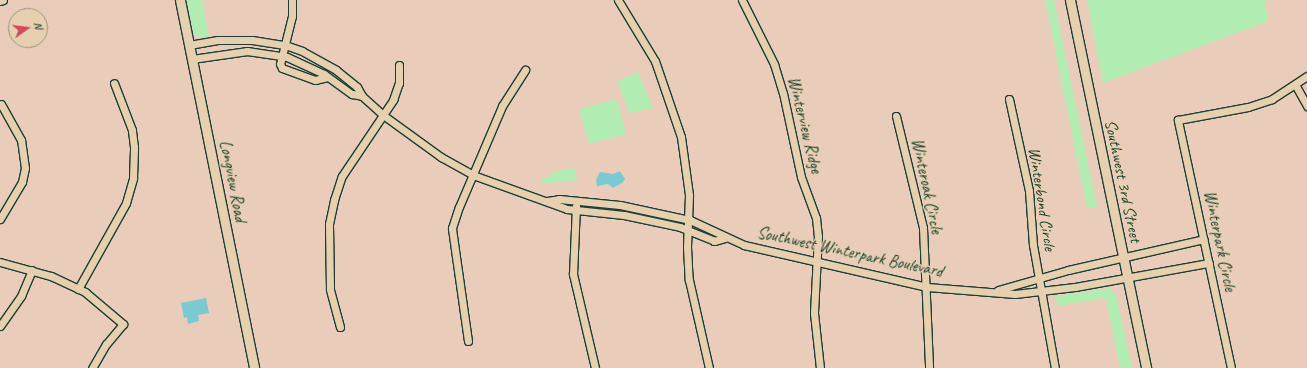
<!DOCTYPE html>
<style>
body{margin:0}
#map{position:relative;width:1307px;height:368px;overflow:hidden;background:#e9cdba;font-family:Caveat,sans-serif}
div>[style]{position:absolute}
[style*='--x']{left:calc(var(--x)*1px);top:calc(var(--y)*1px);width:calc(var(--w)*1px);rotate:calc(var(--a)*1deg)}
.green>*{inset:0;background:#b1edb2}
.water>*{inset:0;background:#7acad4}
.roads{filter:drop-shadow(1px 0 #1f3d34) drop-shadow(-1px 0 #1f3d34) drop-shadow(0 1px #1f3d34) drop-shadow(0 -1px #1f3d34)}
.street>*{height:7px;margin:-3.5px;padding:0 3.5px;transform-origin:3.5px;border-radius:3.5px;background:#e7d0b0}
.secondary>*{height:9px;margin:-4.5px;padding:0 4.5px;transform-origin:4.5px;border-radius:4.5px;background:#e7d0b0}
span{translate:-50% -50%;white-space:nowrap;text-align:center;line-height:1.15;-webkit-text-stroke:3px #e7d0b0;paint-order:stroke}
.street-label{font-size:17px;color:#1f3d34}
.north{position:absolute;left:8px;top:8px;width:40px;height:40px;box-sizing:border-box;background:#e7d0b0;border:1px solid #97957e;border-radius:50%;rotate:76deg;font-size:11px;font-weight:700;line-height:16px;text-align:center;color:#1f3d34}
.north::after{content:'';display:block;margin:auto;width:14px;height:18px;background:#d1495b;clip-path:polygon(50% 0,100% 100%,50% 72%,0 100%)}
</style>
<div id="map">
<div class="green">
<i style="clip-path:polygon(186px 0,202px 0,209px 36px,199px 38px,194px 34px)"></i>
<i style="clip-path:polygon(1045px 0,1054px 0,1097px 207px,1087px 208px)"></i>
<i style="clip-path:polygon(1087px 0,1265px 0,1268px 21px,1103px 83px)"></i>
<i style="clip-path:polygon(638px 72px,653px 108px,629px 113px,617px 81px)"></i>
<i style="clip-path:polygon(617px 99px,626px 134px,589px 144px,579px 109px)"></i>
<i style="clip-path:polygon(571px 168px,575px 170px,577px 180px,542px 184px,541px 179px,551px 176px,551px 172px)"></i>
<i style="clip-path:polygon(1110px 288px,1116px 295px,1132px 368px,1120px 368px,1106px 298px,1057px 306px,1056px 296px)"></i>
</div>
<div class="water">
<i style="clip-path:polygon(620px 171px,625px 179px,622px 183px,613px 188px,608px 184px,597px 186px,596px 180px,600px 172px,613px 174px)"></i>
<i style="clip-path:polygon(206px 298px,209px 313px,198px 315px,199px 321px,188px 324px,187px 317px,184px 318px,181px 303px)"></i>
</div>
<div class="roads">
<div class="street">
<i style="--x:292;--y:0;--w:16;--a:90"></i>
<i style="--x:292;--y:16;--w:49;--a:104"></i>
<i style="--x:280;--y:64;--w:4;--a:63"></i>
<i style="--x:282;--y:68;--w:35;--a:20"></i>
<i style="--x:315;--y:80;--w:13;--a:-13"></i>
<i style="--x:618;--y:0;--w:71;--a:58.8"></i>
<i style="--x:655;--y:61;--w:80;--a:71.1"></i>
<i style="--x:681;--y:137;--w:59;--a:82.1"></i>
<i style="--x:689;--y:195;--w:52;--a:92.2"></i>
<i style="--x:687;--y:247;--w:33;--a:87"></i>
<i style="--x:689;--y:280;--w:90;--a:77.2"></i>
<i style="--x:742;--y:0;--w:72;--a:63.4"></i>
<i style="--x:774;--y:64;--w:30;--a:73"></i>
<i style="--x:783;--y:93;--w:86;--a:77.9"></i>
<i style="--x:801;--y:177;--w:44;--a:69.9"></i>
<i style="--x:816;--y:218;--w:18;--a:84"></i>
<i style="--x:818;--y:236;--w:77;--a:93"></i>
<i style="--x:814;--y:313;--w:55;--a:83.8"></i>
<i style="--x:0;--y:1;--w:3;--a:-18"></i>
<i style="--x:189;--y:45;--w:29;--a:-10"></i>
<i style="--x:218;--y:40;--w:34;--a:0"></i>
<i style="--x:252;--y:40;--w:33;--a:9"></i>
<i style="--x:285;--y:45;--w:18;--a:19"></i>
<i style="--x:302;--y:51;--w:39;--a:29"></i>
<i style="--x:336;--y:70;--w:27;--a:39"></i>
<i style="--x:357;--y:87;--w:10;--a:61"></i>
<i style="--x:362;--y:96;--w:28;--a:42"></i>
<i style="--x:383;--y:115;--w:72;--a:35.9"></i>
<i style="--x:441;--y:157;--w:37;--a:29"></i>
<i style="--x:473;--y:175;--w:100;--a:19.9"></i>
<i style="--x:567;--y:209;--w:57;--a:6"></i>
<i style="--x:624;--y:215;--w:57;--a:12.1"></i>
<i style="--x:680;--y:227;--w:37;--a:22"></i>
<i style="--x:714;--y:241;--w:11;--a:-15"></i>
<i style="--x:192;--y:59;--w:56;--a:-8.3"></i>
<i style="--x:247;--y:51;--w:40;--a:8.5"></i>
<i style="--x:287;--y:57;--w:41;--a:24.7"></i>
<i style="--x:324;--y:74;--w:34;--a:36"></i>
<i style="--x:352;--y:94;--w:10;--a:11"></i>
<i style="--x:1296;--y:86;--w:23;--a:61"></i>
<i style="--x:1009;--y:99;--w:94;--a:77.7"></i>
<i style="--x:1029;--y:191;--w:54;--a:85.8"></i>
<i style="--x:1033;--y:245;--w:125;--a:79.9"></i>
<i style="--x:896;--y:116;--w:115;--a:76.4"></i>
<i style="--x:923;--y:228;--w:140;--a:87.5"></i>
<i style="--x:547;--y:201;--w:12;--a:-9"></i>
<i style="--x:559;--y:199;--w:61;--a:5.6"></i>
<i style="--x:620;--y:205;--w:72;--a:12.1"></i>
<i style="--x:690;--y:220;--w:60;--a:24.8"></i>
<i style="--x:744;--y:245;--w:188;--a:12.9"></i>
<i style="--x:927;--y:287;--w:88;--a:4.5"></i>
<i style="--x:1015;--y:294;--w:60;--a:-6.7"></i>
<i style="--x:1075;--y:287;--w:136;--a:-10.2"></i>
<i style="--x:576;--y:206;--w:68;--a:92.5"></i>
<i style="--x:573;--y:274;--w:97;--a:76.8"></i>
<i style="--x:0;--y:219;--w:43;--a:-59.3"></i>
<i style="--x:22;--y:182;--w:14;--a:-78"></i>
<i style="--x:25;--y:168;--w:28;--a:-98"></i>
<i style="--x:21;--y:140;--w:41;--a:-119.1"></i>
<i style="--x:0;--y:262;--w:53;--a:15.4"></i>
<i style="--x:51;--y:276;--w:38;--a:25"></i>
<i style="--x:85;--y:292;--w:50;--a:40.1"></i>
<i style="--x:123;--y:324;--w:26;--a:130"></i>
<i style="--x:106;--y:344;--w:28;--a:120"></i>
<i style="--x:78;--y:289;--w:98;--a:-60.8"></i>
<i style="--x:126;--y:203;--w:26;--a:-74"></i>
<i style="--x:133;--y:178;--w:31;--a:-88"></i>
<i style="--x:134;--y:147;--w:17;--a:-97"></i>
<i style="--x:132;--y:130;--w:50;--a:-111"></i>
<i style="--x:998;--y:290;--w:73;--a:-15.9"></i>
<i style="--x:1068;--y:270;--w:139;--a:-12.8"></i>
<i style="--x:0;--y:326;--w:37;--a:-55"></i>
<i style="--x:21;--y:296;--w:28;--a:-67"></i>
<i style="--x:340;--y:327;--w:39;--a:-105"></i>
<i style="--x:330;--y:289;--w:65;--a:-90.9"></i>
<i style="--x:329;--y:224;--w:25;--a:-78"></i>
<i style="--x:334;--y:200;--w:25;--a:-72"></i>
<i style="--x:342;--y:176;--w:92;--a:-56.1"></i>
<i style="--x:393;--y:100;--w:18;--a:-71"></i>
<i style="--x:399;--y:83;--w:18;--a:-90"></i>
<i style="--x:468;--y:341;--w:114;--a:-98.1"></i>
<i style="--x:452;--y:228;--w:22;--a:-72"></i>
<i style="--x:459;--y:207;--w:110;--a:-66.9"></i>
<i style="--x:502;--y:106;--w:43;--a:-57.4"></i>
<i style="--x:1231;--y:368;--w:254;--a:-102.1"></i>
<i style="--x:1178;--y:120;--w:71;--a:-10.5"></i>
<i style="--x:1248;--y:107;--w:25;--a:-18"></i>
<i style="--x:1272;--y:99;--w:42;--a:-33.3"></i>
</div>
<div class="secondary">
<i style="--x:180;--y:0;--w:375;--a:78.6"></i>
<i style="--x:1070;--y:0;--w:376;--a:78.3"></i>
</div>
</div>
<div class="street-label">
<span style="left:805px;top:125px;rotate:76deg">Winterview Ridge</span>
<span style="left:233px;top:181px;rotate:79deg">Longview Road</span>
<span style="left:1123px;top:181px;rotate:78deg">Southwest 3rd Street</span>
<span style="left:927px;top:186px;rotate:78deg">Winteroak Circle</span>
<span style="left:1042px;top:199px;rotate:81deg">Winterbond Circle</span>
<span style="left:1220px;top:241px;rotate:78deg">Winterpark Circle</span>
<span style="left:850px;top:252px;rotate:12deg">Southwest Winterpark Boulevard</span>
</div>
<div class="north">N</div>
</div>
